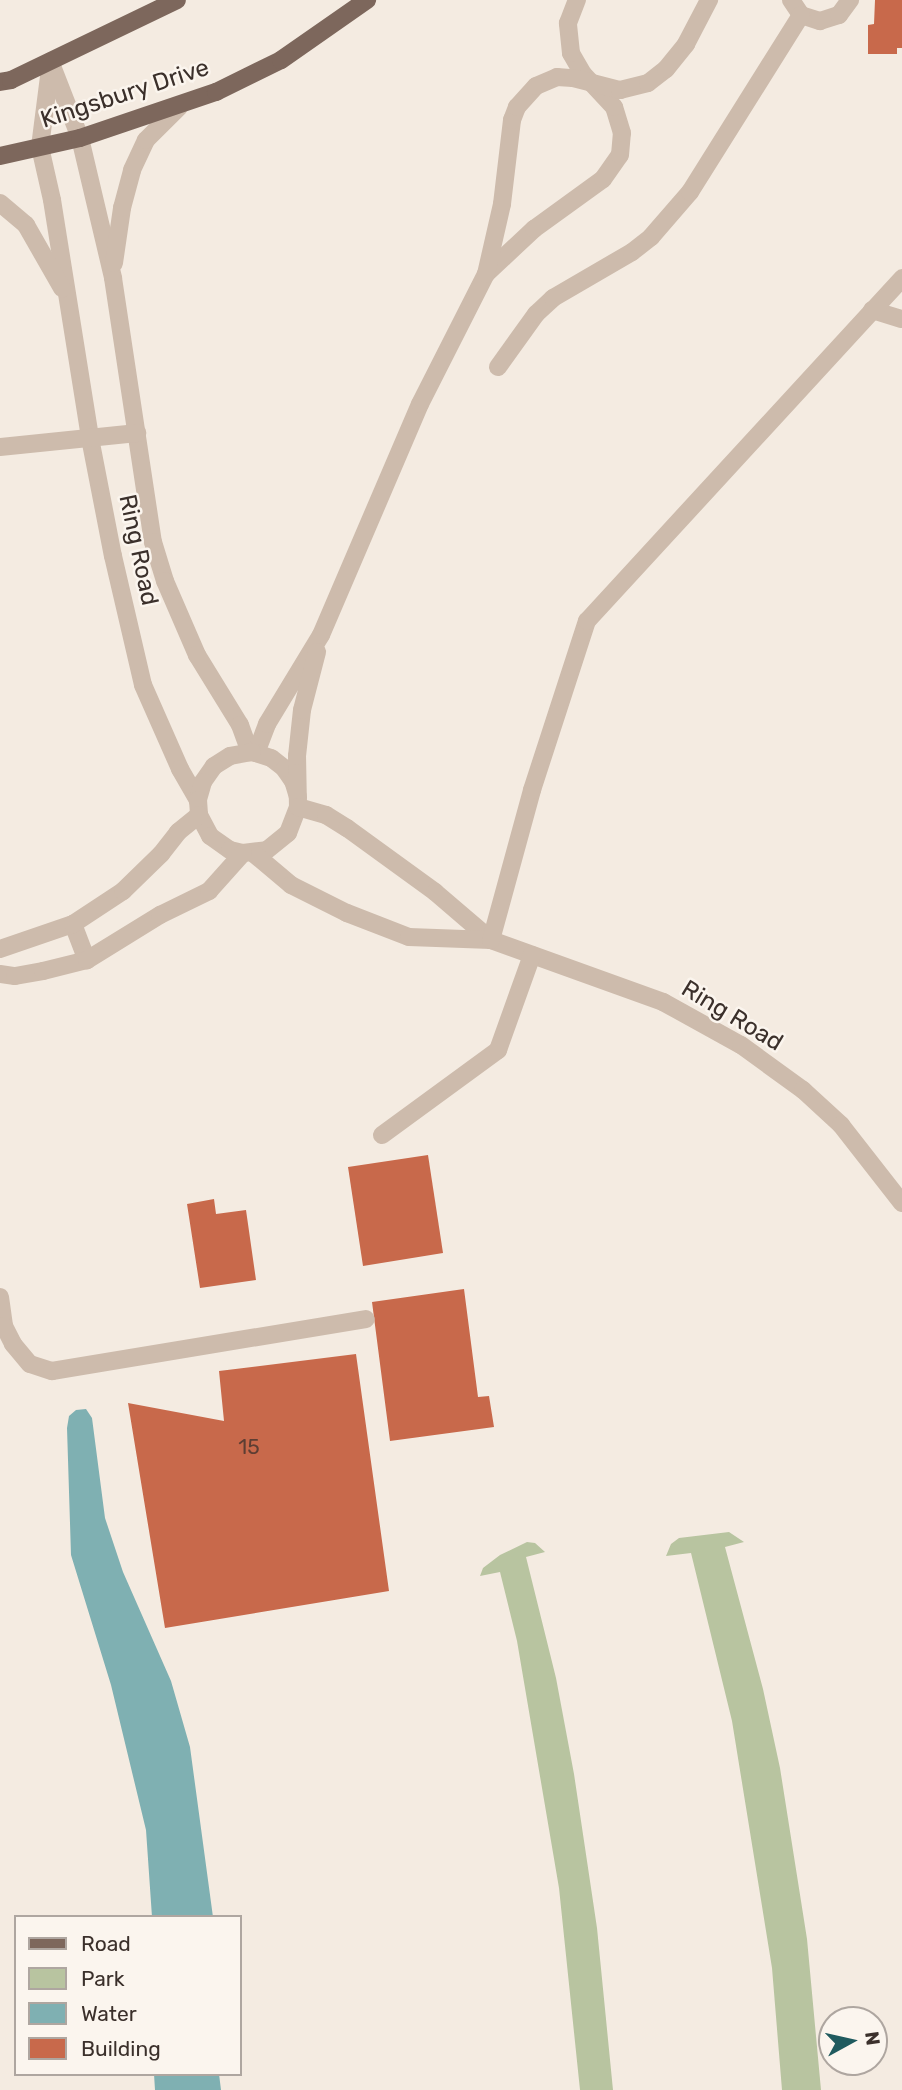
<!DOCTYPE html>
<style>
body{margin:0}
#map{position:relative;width:902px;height:2090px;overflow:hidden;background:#f4ebe1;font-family:Rubik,sans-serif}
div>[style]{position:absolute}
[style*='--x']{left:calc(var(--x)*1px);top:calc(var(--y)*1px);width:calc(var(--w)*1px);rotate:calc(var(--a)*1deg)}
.green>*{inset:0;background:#b8c4a0}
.water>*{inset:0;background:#7fb0b2}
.building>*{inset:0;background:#c8694b}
.minor>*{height:18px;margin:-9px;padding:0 9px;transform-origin:9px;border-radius:9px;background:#cdbbac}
.major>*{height:18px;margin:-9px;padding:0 9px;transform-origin:9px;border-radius:9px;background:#7d675c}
span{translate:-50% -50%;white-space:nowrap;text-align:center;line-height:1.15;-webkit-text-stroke:5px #fbf5ee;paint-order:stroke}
.number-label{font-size:21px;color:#5e3e33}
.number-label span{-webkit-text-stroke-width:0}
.street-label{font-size:24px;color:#3b302b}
.legend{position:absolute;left:14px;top:1915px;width:228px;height:161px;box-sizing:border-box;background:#fbf5ee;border:2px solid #aea6a0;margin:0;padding:9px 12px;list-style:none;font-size:21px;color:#3b302b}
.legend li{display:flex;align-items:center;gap:14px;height:35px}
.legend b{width:35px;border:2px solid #aea6a0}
.north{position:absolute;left:818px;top:2006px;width:70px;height:70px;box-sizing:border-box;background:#fbf5ee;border:2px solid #aea6a0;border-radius:50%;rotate:82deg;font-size:19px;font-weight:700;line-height:28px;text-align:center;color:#3b302b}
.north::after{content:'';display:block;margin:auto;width:24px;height:32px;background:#1f5a5e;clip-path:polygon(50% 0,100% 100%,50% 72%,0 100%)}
</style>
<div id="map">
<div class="green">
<i style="clip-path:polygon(729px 1532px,744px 1542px,725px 1547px,763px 1689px,780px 1768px,807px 1939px,821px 2090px,782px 2090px,772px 1968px,732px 1721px,691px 1553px,666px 1556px,671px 1544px,679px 1538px)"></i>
<i style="clip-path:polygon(527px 1542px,535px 1543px,545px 1552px,526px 1557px,556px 1678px,574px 1774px,597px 1928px,613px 2090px,580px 2090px,559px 1888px,517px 1641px,500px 1572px,480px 1576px,483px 1568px,500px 1555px)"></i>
</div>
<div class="water">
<i style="clip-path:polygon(86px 1409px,92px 1418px,105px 1518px,123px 1572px,171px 1681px,190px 1747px,213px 1917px,152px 1917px,146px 1830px,111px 1685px,71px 1555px,67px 1428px,69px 1416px,76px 1410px)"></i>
<i style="clip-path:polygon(154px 2074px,219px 2074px,221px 2090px,155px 2090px)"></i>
</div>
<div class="building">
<i style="clip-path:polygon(875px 0,902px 0,902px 48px,897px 48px,897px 54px,868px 54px,868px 25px,874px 24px)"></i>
<i style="clip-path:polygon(428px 1155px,443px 1253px,363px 1266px,348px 1167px)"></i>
<i style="clip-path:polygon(214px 1199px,216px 1214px,246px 1210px,256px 1280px,200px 1288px,187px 1204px)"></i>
<i style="clip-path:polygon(464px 1289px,478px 1397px,489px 1396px,494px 1427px,390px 1441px,372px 1302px)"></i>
<i style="clip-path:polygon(356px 1354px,389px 1591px,165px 1628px,128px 1403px,224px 1421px,219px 1371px)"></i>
</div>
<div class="minor">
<i style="--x:791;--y:0;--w:18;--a:56"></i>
<i style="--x:801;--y:15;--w:20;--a:18"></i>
<i style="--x:820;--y:21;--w:20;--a:-18"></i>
<i style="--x:839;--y:15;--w:19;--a:-54"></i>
<i style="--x:51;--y:61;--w:87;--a:97.3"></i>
<i style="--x:40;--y:147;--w:54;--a:77.2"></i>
<i style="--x:52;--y:200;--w:241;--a:80.9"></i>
<i style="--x:90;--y:438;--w:120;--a:79"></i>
<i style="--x:113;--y:556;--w:132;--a:76.9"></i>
<i style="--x:143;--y:685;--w:92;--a:66.2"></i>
<i style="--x:180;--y:769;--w:36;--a:60"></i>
<i style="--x:52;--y:66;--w:77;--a:68.7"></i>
<i style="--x:80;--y:138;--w:144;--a:76.7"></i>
<i style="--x:113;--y:278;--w:267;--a:81.4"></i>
<i style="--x:153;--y:542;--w:41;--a:72.9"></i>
<i style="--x:165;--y:581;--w:81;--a:66.6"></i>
<i style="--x:197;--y:655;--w:82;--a:58.4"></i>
<i style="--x:240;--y:725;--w:29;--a:70"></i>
<i style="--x:0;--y:203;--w:34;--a:40"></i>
<i style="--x:26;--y:225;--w:73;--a:60.3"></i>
<i style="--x:114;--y:263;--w:56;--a:-81.7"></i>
<i style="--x:122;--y:208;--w:39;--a:-75"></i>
<i style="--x:132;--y:170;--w:33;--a:-65"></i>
<i style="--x:146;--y:140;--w:47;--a:-45"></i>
<i style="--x:486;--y:274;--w:66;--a:-43.2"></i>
<i style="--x:534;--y:229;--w:85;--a:-35.9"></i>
<i style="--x:603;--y:179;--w:29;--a:-55"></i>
<i style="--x:620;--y:155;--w:22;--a:-85"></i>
<i style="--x:622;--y:133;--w:27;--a:-107"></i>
<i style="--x:614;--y:107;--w:45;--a:-133.2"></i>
<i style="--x:583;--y:74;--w:24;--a:-120"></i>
<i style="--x:571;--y:53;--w:30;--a:-96"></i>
<i style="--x:568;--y:23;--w:25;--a:-69"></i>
<i style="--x:872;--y:310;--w:31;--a:17"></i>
<i style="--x:498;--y:367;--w:65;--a:-54.4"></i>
<i style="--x:536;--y:314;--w:23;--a:-43"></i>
<i style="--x:553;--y:298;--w:91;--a:-30.2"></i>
<i style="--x:632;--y:252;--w:24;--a:-38"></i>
<i style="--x:651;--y:237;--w:60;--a:-49.1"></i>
<i style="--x:690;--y:192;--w:209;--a:-57.9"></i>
<i style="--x:0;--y:447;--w:138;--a:-5.8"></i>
<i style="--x:256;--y:753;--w:31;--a:-69"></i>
<i style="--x:267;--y:724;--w:104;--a:-58.8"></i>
<i style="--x:321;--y:635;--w:251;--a:-66.8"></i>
<i style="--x:420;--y:404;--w:146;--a:-63.1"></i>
<i style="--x:486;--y:274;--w:72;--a:-77.1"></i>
<i style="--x:502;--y:204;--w:85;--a:-83.2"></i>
<i style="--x:512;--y:120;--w:14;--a:-69"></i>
<i style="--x:517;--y:107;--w:28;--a:-48"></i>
<i style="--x:536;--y:86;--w:23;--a:-23"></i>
<i style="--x:557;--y:77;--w:16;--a:4"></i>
<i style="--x:573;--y:78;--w:49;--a:14.3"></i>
<i style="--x:620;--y:90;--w:29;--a:-14"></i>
<i style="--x:648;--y:83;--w:23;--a:-38"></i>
<i style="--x:666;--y:69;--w:32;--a:-51"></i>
<i style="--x:686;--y:44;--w:50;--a:-62.4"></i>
<i style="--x:298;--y:797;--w:17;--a:-107"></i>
<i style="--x:293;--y:781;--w:16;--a:-125"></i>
<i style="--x:284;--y:768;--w:16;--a:-142"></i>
<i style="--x:271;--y:758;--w:20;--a:-162"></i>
<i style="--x:252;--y:752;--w:22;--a:170"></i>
<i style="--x:230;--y:756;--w:19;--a:148"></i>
<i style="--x:214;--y:766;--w:19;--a:125"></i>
<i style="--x:203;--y:782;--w:19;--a:106"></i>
<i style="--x:198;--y:800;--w:15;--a:86"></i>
<i style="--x:199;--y:815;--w:24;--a:62"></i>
<i style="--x:210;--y:836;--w:24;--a:35"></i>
<i style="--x:230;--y:850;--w:13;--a:13"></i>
<i style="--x:243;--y:853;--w:24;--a:-7"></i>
<i style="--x:267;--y:850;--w:27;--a:-39"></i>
<i style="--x:288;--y:833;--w:28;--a:-69"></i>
<i style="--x:298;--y:807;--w:51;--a:-91.1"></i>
<i style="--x:297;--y:756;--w:46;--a:-83.8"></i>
<i style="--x:302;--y:710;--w:60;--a:-75.5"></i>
<i style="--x:298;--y:807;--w:29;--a:16"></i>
<i style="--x:326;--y:815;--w:25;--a:32"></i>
<i style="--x:347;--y:828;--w:109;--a:36"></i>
<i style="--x:435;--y:892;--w:74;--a:40.6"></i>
<i style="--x:253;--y:853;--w:50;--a:40.1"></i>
<i style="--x:291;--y:885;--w:63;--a:26.6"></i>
<i style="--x:347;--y:913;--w:66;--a:21.2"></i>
<i style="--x:409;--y:937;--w:82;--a:2.1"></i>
<i style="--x:491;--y:940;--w:183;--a:19.8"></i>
<i style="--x:663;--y:1002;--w:89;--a:28.9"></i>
<i style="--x:741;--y:1045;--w:77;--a:36"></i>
<i style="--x:803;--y:1090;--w:52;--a:42.6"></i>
<i style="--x:841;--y:1125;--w:99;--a:52"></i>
<i style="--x:73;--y:924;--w:39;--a:69"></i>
<i style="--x:491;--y:940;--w:156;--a:-74.7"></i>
<i style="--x:532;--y:790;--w:178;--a:-72"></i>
<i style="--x:587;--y:621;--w:466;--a:-47.4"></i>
<i style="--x:0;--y:949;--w:77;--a:-18.9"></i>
<i style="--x:73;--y:924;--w:60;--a:-33.4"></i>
<i style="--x:123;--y:891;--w:53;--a:-44.2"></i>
<i style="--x:161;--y:854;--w:28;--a:-52"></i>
<i style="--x:178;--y:832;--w:27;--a:-39"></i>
<i style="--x:0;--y:974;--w:15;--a:8"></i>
<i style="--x:15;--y:976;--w:28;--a:-10"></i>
<i style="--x:43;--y:971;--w:45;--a:-14"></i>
<i style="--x:87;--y:960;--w:86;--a:-31.7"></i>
<i style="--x:160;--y:915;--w:55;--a:-26.1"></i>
<i style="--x:209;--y:891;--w:51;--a:-48.2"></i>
<i style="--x:382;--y:1135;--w:144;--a:-36.2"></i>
<i style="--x:498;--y:1050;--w:101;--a:-70.3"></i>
<i style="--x:0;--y:1297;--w:29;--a:82"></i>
<i style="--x:4;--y:1326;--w:20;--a:63"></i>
<i style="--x:13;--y:1344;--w:26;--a:50"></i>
<i style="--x:30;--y:1364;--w:23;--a:18"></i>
<i style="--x:52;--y:1371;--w:318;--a:-9.4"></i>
</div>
<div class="major">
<i style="--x:0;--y:82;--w:11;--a:-10"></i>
<i style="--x:11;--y:80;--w:184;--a:-25.7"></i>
<i style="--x:0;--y:156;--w:82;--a:-12.7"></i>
<i style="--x:80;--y:138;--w:144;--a:-18.7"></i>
<i style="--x:216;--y:92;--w:72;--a:-26.2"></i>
<i style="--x:281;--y:60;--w:105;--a:-34.9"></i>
</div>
<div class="number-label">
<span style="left:249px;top:1447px">15</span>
</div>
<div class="street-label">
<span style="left:125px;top:94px;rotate:-18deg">Kingsbury Drive</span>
<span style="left:138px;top:550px;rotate:78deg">Ring Road</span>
<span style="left:732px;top:1016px;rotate:31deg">Ring Road</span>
</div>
<ul class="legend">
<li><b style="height:9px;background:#7d675c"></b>Road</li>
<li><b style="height:19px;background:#b8c4a0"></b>Park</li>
<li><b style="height:19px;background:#7fb0b2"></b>Water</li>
<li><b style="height:19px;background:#c8694b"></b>Building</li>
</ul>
<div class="north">N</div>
</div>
